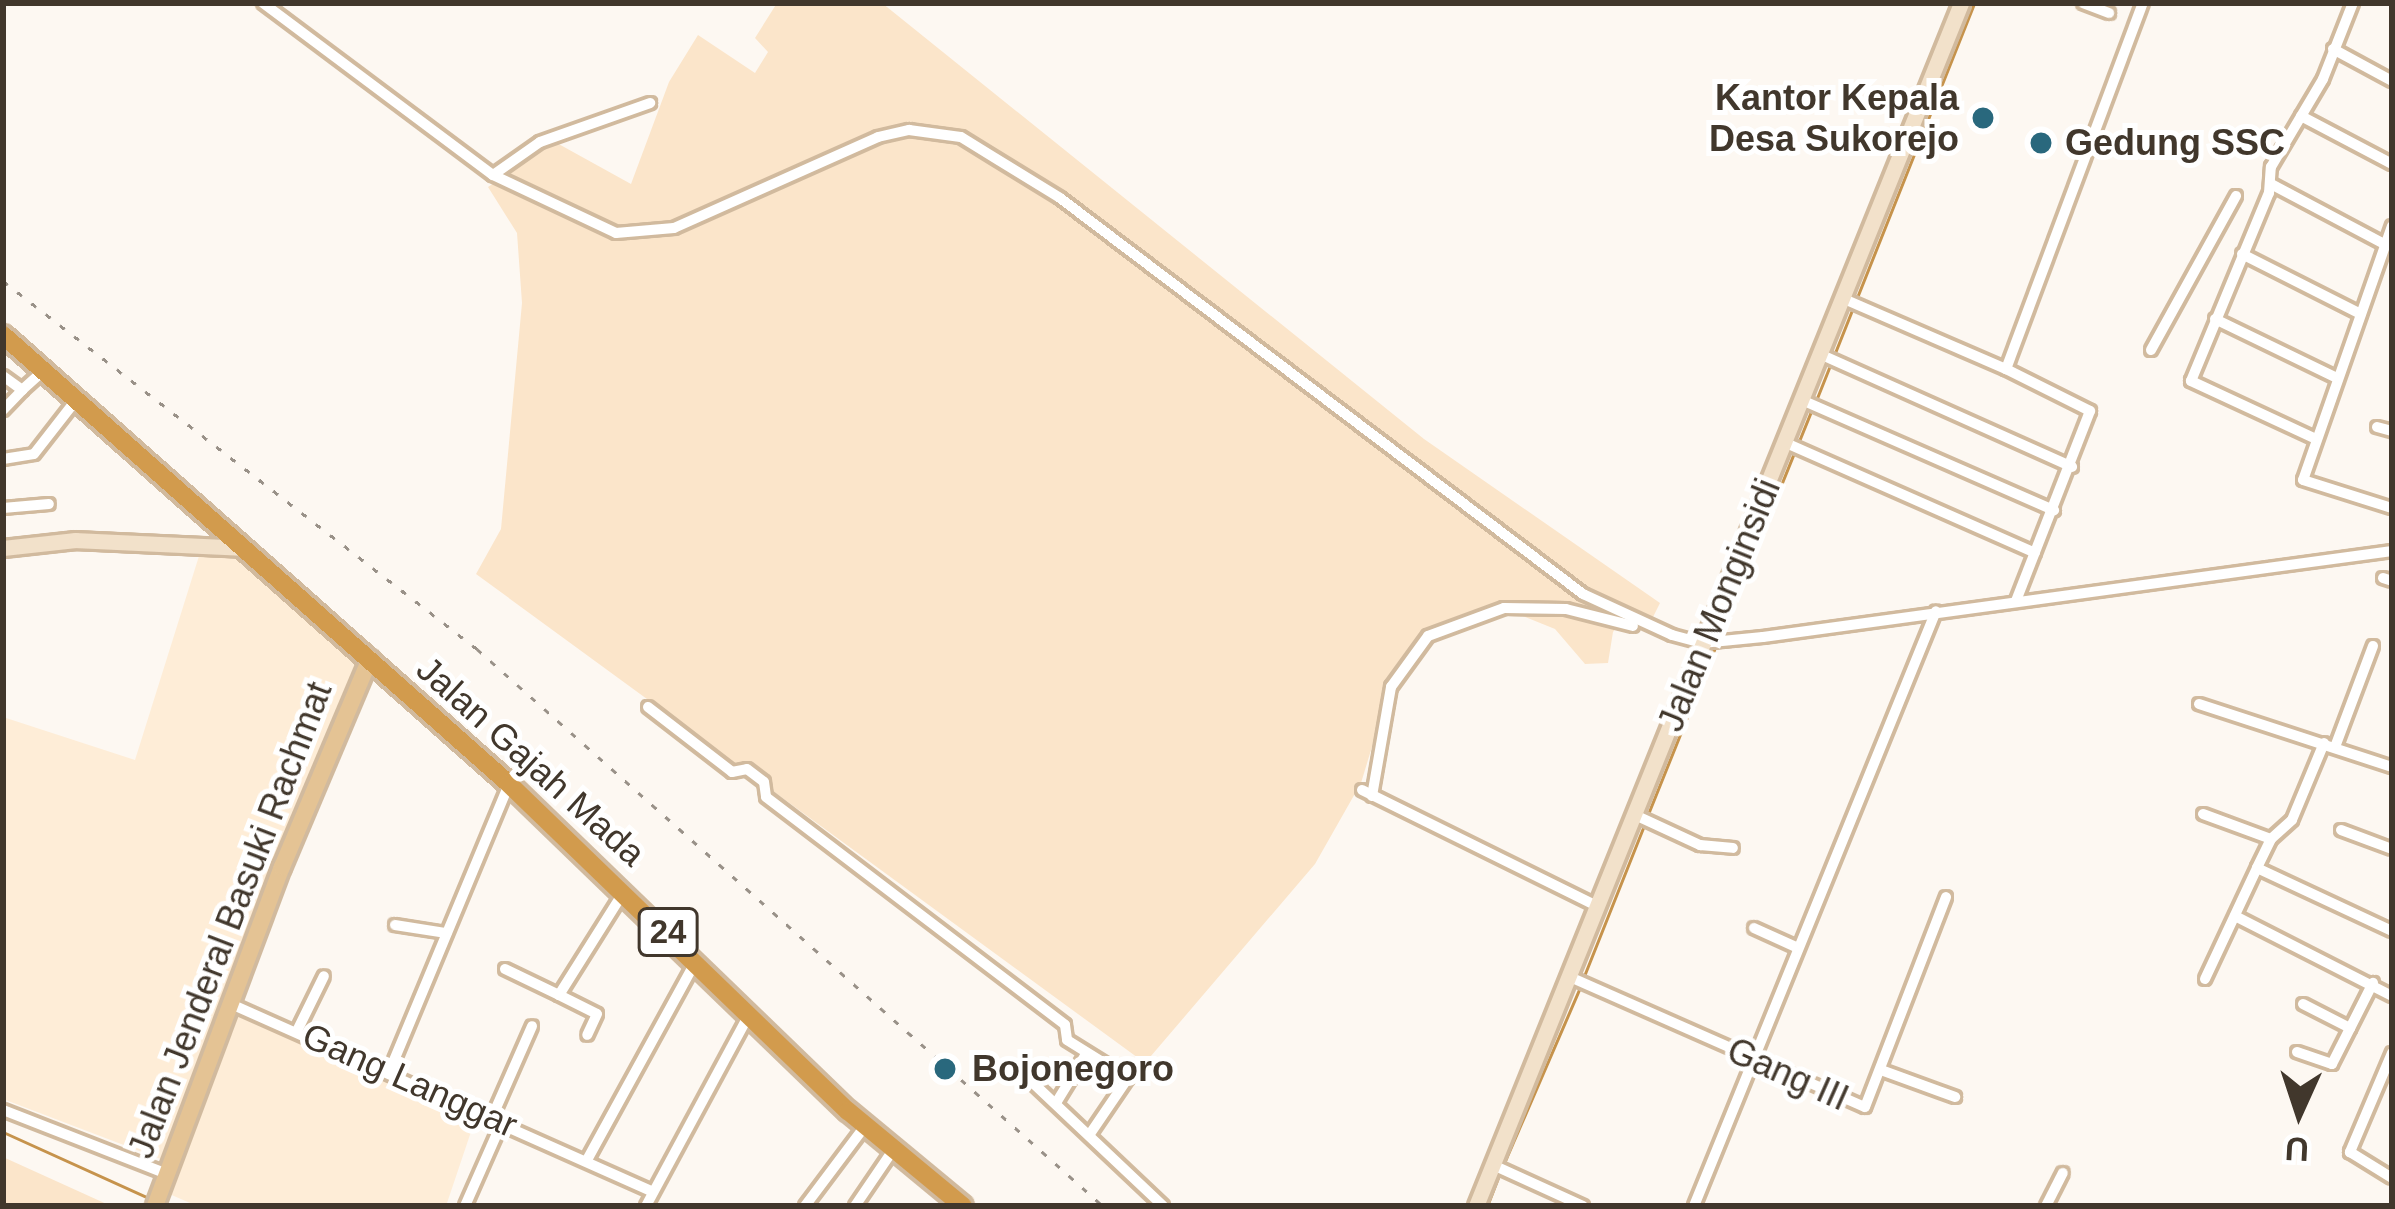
<!DOCTYPE html>
<style>
body{margin:0}
#map{position:relative;width:2395px;height:1209px;overflow:hidden;background:#fdf8f2;font-family:Helvetica,sans-serif}
div>[style]{position:absolute}
[style*='--x']{left:calc(var(--x)*1px);top:calc(var(--y)*1px);width:calc(var(--w)*1px);rotate:calc(var(--a)*1deg)}
.built>*{inset:0;background:#feedd7}
.green>*{inset:0;background:#fbe5ca}
.stream>*{height:3px;margin:-1.5px;padding:0 1.5px;transform-origin:1.5px;border-radius:1.5px;background:#c6934c}
.roads{filter:drop-shadow(3px 0 #d1ba9e) drop-shadow(-3px 0 #d1ba9e) drop-shadow(0 3px #d1ba9e) drop-shadow(0 -3px #d1ba9e)}
.street>*{height:10px;margin:-5px;padding:0 5px;transform-origin:5px;border-radius:5px;background:#fff}
.secondary>*{height:15px;margin:-7.5px;padding:0 7.5px;transform-origin:7.5px;border-radius:7.5px;background:#f2e1ca}
.primary>*{height:16px;margin:-8px;padding:0 8px;transform-origin:8px;border-radius:8px;background:#e4c394}
.highway>*{height:18px;margin:-9px;padding:0 9px;transform-origin:9px;border-radius:9px;background:#d29b4d}
.rail>*{height:3px;margin-top:-1.5px;transform-origin:0;background:repeating-linear-gradient(90deg,#999188 0 6px,transparent 0 18px)}
.dots>*{width:33px;height:33px;translate:-50% -50%;box-sizing:border-box;border:6px solid #fff;border-radius:50%}
span{translate:-50% -50%;white-space:nowrap;text-align:center;line-height:1.15;-webkit-text-stroke:10px #fff;paint-order:stroke}
.shield-label span{padding:3px 9px;background:#fff;border:3px solid;border-radius:9px;-webkit-text-stroke-width:0}
.shield-label{font-size:33px;color:#41372c;font-weight:700}
.poi-label{font-size:36px;color:#41372c;font-weight:700}
.right{translate:-100% -50%;text-align:right}
.left{translate:0 -50%;text-align:left}
.street-label{font-size:36px;color:#41372c}
.frame{position:absolute;inset:0;border:6px solid #41372c;pointer-events:none}
.north{position:absolute;left:2239px;top:1053px;width:120px;height:120px;-webkit-text-stroke:9px #fff;paint-order:stroke;rotate:183deg;font-size:33px;font-weight:700;line-height:48px;text-align:center;color:#41372c}
.north::after{content:'';display:block;margin:auto;width:42px;height:54px;background:#41372c;clip-path:polygon(50% 0,100% 100%,50% 72%,0 100%)}
</style>
<div id="map">
<div class="built">
<i style="clip-path:polygon(244px 548px,370px 659px,230px 1010px,479px 1108px,446px 1206px,197px 1206px,167px 1193px,171px 1163px,3px 1099px,3px 717px,135px 760px,199px 556px)"></i>
</div>
<div class="green">
<i style="clip-path:polygon(777px 3px,882px 3px,1424px 439px,1660px 603px,1650px 623px,1626px 615px,1613px 632px,1608px 663px,1585px 664px,1555px 629px,1496px 605px,1429px 630px,1395px 671px,1361px 783px,1315px 864px,1145px 1063px,476px 574px,501px 529px,522px 303px,517px 233px,488px 187px,555px 142px,631px 184px,669px 82px,698px 35px,755px 73px,768px 52px,755px 38px)"></i>
<i style="clip-path:polygon(3px 1157px,111px 1206px,3px 1206px)"></i>
</div>
<div class="stream">
<i style="--x:1815;--y:403;--w:430;--a:-68.3"></i>
<i style="--x:1799;--y:441;--w:32;--a:-68"></i>
<i style="--x:1720;--y:636;--w:201;--a:-68"></i>
<i style="--x:1648;--y:814;--w:182;--a:-68.1"></i>
<i style="--x:1584;--y:976;--w:165;--a:-68.3"></i>
<i style="--x:3;--y:1132;--w:165;--a:24.4"></i>
<i style="--x:1504;--y:1163;--w:194;--a:-66.6"></i>
<i style="--x:1487;--y:1206;--w:36;--a:-69"></i>
</div>
<div class="roads">
<div class="street">
<i style="--x:263;--y:3;--w:287;--a:36.8"></i>
<i style="--x:493;--y:175;--w:136;--a:25.2"></i>
<i style="--x:616;--y:233;--w:58;--a:-4.9"></i>
<i style="--x:674;--y:228;--w:223;--a:-24"></i>
<i style="--x:878;--y:137;--w:32;--a:-13"></i>
<i style="--x:909;--y:130;--w:52;--a:7.7"></i>
<i style="--x:961;--y:137;--w:116;--a:31.6"></i>
<i style="--x:1060;--y:198;--w:656;--a:37.13"></i>
<i style="--x:1583;--y:594;--w:98;--a:24.7"></i>
<i style="--x:1672;--y:635;--w:31;--a:15"></i>
<i style="--x:1702;--y:643;--w:61;--a:-5.6"></i>
<i style="--x:1763;--y:637;--w:635;--a:-7.79"></i>
<i style="--x:2083;--y:3;--w:28;--a:21"></i>
<i style="--x:2333;--y:49;--w:67;--a:28.5"></i>
<i style="--x:2301;--y:116;--w:103;--a:27.8"></i>
<i style="--x:493;--y:175;--w:57;--a:-35.1"></i>
<i style="--x:540;--y:142;--w:117;--a:-19.5"></i>
<i style="--x:2271;--y:184;--w:130;--a:27.9"></i>
<i style="--x:2392;--y:226;--w:269;--a:109.3"></i>
<i style="--x:2303;--y:480;--w:93;--a:17.5"></i>
<i style="--x:2242;--y:254;--w:133;--a:26.8"></i>
<i style="--x:1844;--y:299;--w:176;--a:23.4"></i>
<i style="--x:2006;--y:369;--w:391;--a:-69.5"></i>
<i style="--x:2215;--y:319;--w:136;--a:25.8"></i>
<i style="--x:2151;--y:350;--w:176;--a:-61.1"></i>
<i style="--x:1822;--y:355;--w:274;--a:24.1"></i>
<i style="--x:2006;--y:369;--w:94;--a:26.6"></i>
<i style="--x:2090;--y:411;--w:204;--a:111.3"></i>
<i style="--x:3;--y:376;--w:24;--a:36"></i>
<i style="--x:22;--y:390;--w:28;--a:-42"></i>
<i style="--x:1804;--y:401;--w:273;--a:23.6"></i>
<i style="--x:3;--y:410;--w:28;--a:-46"></i>
<i style="--x:2377;--y:427;--w:16;--a:15"></i>
<i style="--x:2316;--y:439;--w:138;--a:-155.1"></i>
<i style="--x:2191;--y:381;--w:204;--a:-67.5"></i>
<i style="--x:2269;--y:193;--w:26;--a:-86"></i>
<i style="--x:2271;--y:167;--w:102;--a:-59.4"></i>
<i style="--x:2323;--y:79;--w:82;--a:-68.5"></i>
<i style="--x:1786;--y:443;--w:272;--a:23.8"></i>
<i style="--x:3;--y:459;--w:31;--a:-9"></i>
<i style="--x:34;--y:454;--w:68;--a:-52.1"></i>
<i style="--x:3;--y:508;--w:46;--a:-5"></i>
<i style="--x:2383;--y:578;--w:9;--a:18"></i>
<i style="--x:2199;--y:704;--w:203;--a:18.1"></i>
<i style="--x:648;--y:707;--w:106;--a:37.7"></i>
<i style="--x:732;--y:772;--w:15;--a:-11"></i>
<i style="--x:747;--y:769;--w:21;--a:37"></i>
<i style="--x:764;--y:782;--w:15;--a:82"></i>
<i style="--x:766;--y:797;--w:376;--a:37.3"></i>
<i style="--x:1065;--y:1025;--w:15;--a:82"></i>
<i style="--x:1067;--y:1040;--w:72;--a:31.9"></i>
<i style="--x:1128;--y:1078;--w:68;--a:124.2"></i>
<i style="--x:2324;--y:743;--w:83;--a:112.6"></i>
<i style="--x:2292;--y:820;--w:28;--a:138"></i>
<i style="--x:2271;--y:839;--w:32;--a:116"></i>
<i style="--x:2257;--y:868;--w:149;--a:25"></i>
<i style="--x:2335;--y:747;--w:108;--a:-69.4"></i>
<i style="--x:1362;--y:790;--w:262;--a:26.3"></i>
<i style="--x:1372;--y:796;--w:111;--a:-80.1"></i>
<i style="--x:1391;--y:687;--w:63;--a:-54"></i>
<i style="--x:1428;--y:636;--w:81;--a:-20.2"></i>
<i style="--x:1504;--y:608;--w:62;--a:0.9"></i>
<i style="--x:1566;--y:609;--w:69;--a:14.2"></i>
<i style="--x:2203;--y:814;--w:72;--a:20.2"></i>
<i style="--x:1635;--y:815;--w:72;--a:24.8"></i>
<i style="--x:1700;--y:845;--w:33;--a:5"></i>
<i style="--x:2341;--y:830;--w:54;--a:20.4"></i>
<i style="--x:2235;--y:916;--w:176;--a:27"></i>
<i style="--x:395;--y:925;--w:52;--a:8.9"></i>
<i style="--x:1754;--y:928;--w:48;--a:24.4"></i>
<i style="--x:505;--y:969;--w:60;--a:25.7"></i>
<i style="--x:559;--y:995;--w:120;--a:-57.9"></i>
<i style="--x:1570;--y:977;--w:322;--a:23.8"></i>
<i style="--x:1865;--y:1107;--w:225;--a:-68.9"></i>
<i style="--x:2205;--y:979;--w:123;--a:-64.9"></i>
<i style="--x:559;--y:995;--w:42;--a:26.6"></i>
<i style="--x:597;--y:1014;--w:23;--a:115"></i>
<i style="--x:231;--y:1004;--w:462;--a:24"></i>
<i style="--x:2303;--y:1004;--w:53;--a:27.1"></i>
<i style="--x:297;--y:1031;--w:61;--a:-63.9"></i>
<i style="--x:2297;--y:1052;--w:37;--a:19"></i>
<i style="--x:2332;--y:1064;--w:91;--a:-63.2"></i>
<i style="--x:2392;--y:1053;--w:108;--a:113"></i>
<i style="--x:2350;--y:1152;--w:49;--a:31.8"></i>
<i style="--x:390;--y:1070;--w:310;--a:-67.4"></i>
<i style="--x:1881;--y:1070;--w:79;--a:20"></i>
<i style="--x:1033;--y:1083;--w:179;--a:43.4"></i>
<i style="--x:1056;--y:1103;--w:57;--a:-58.5"></i>
<i style="--x:3;--y:1110;--w:176;--a:21.3"></i>
<i style="--x:493;--y:1115;--w:97;--a:-66.3"></i>
<i style="--x:587;--y:1160;--w:225;--a:-61.3"></i>
<i style="--x:1493;--y:1165;--w:99;--a:24.5"></i>
<i style="--x:465;--y:1206;--w:94;--a:-66.2"></i>
<i style="--x:646;--y:1206;--w:217;--a:-61.7"></i>
<i style="--x:805;--y:1206;--w:100;--a:-53.1"></i>
<i style="--x:855;--y:1206;--w:68;--a:-55.8"></i>
<i style="--x:1694;--y:1206;--w:642;--a:-67.87"></i>
<i style="--x:2046;--y:1206;--w:37;--a:-63"></i>
</div>
<div class="secondary">
<i style="--x:3;--y:548;--w:73;--a:-6.3"></i>
<i style="--x:76;--y:540;--w:168;--a:2.7"></i>
<i style="--x:1476;--y:1206;--w:1297;--a:-68.04"></i>
</div>
<div class="primary">
<i style="--x:155;--y:1206;--w:362;--a:-69.5"></i>
<i style="--x:282;--y:867;--w:226;--a:-67.1"></i>
</div>
<div class="highway">
<i style="--x:3;--y:335;--w:676;--a:41.58"></i>
<i style="--x:509;--y:784;--w:471;--a:44"></i>
<i style="--x:848;--y:1111;--w:149;--a:39.6"></i>
</div>
</div>
<div class="rail">
<i style="--x:3;--y:281;--w:600;--a:37.82"></i>
<i style="--x:477;--y:649;--w:838;--a:41.66"></i>
</div>
<div class="dots">
<i style="left:1983px;top:118px;background:#29687d"></i>
<i style="left:2041px;top:143px;background:#29687d"></i>
<i style="left:945px;top:1069px;background:#29687d"></i>
</div>
<div class="shield-label">
<span style="left:668px;top:932px">24</span>
</div>
<div class="poi-label">
<span class="right" style="left:1959px;top:118px">Kantor Kepala<br>Desa Sukorejo</span>
<span class="left" style="left:2065px;top:143px">Gedung SSC</span>
<span class="left" style="left:972px;top:1069px">Bojonegoro</span>
</div>
<div class="street-label">
<span style="left:1719px;top:605px;rotate:-68deg">Jalan Monginsidi</span>
<span style="left:531px;top:761px;rotate:42deg">Jalan Gajah Mada</span>
<span style="left:230px;top:920px;rotate:-69deg">Jalan Jenderal Basuki Rachmat</span>
<span style="left:1788px;top:1074px;rotate:24deg">Gang III</span>
<span style="left:410px;top:1080px;rotate:24deg">Gang Langgar</span>
</div>
<div class="frame"></div>
<div class="north">U</div>
</div>
